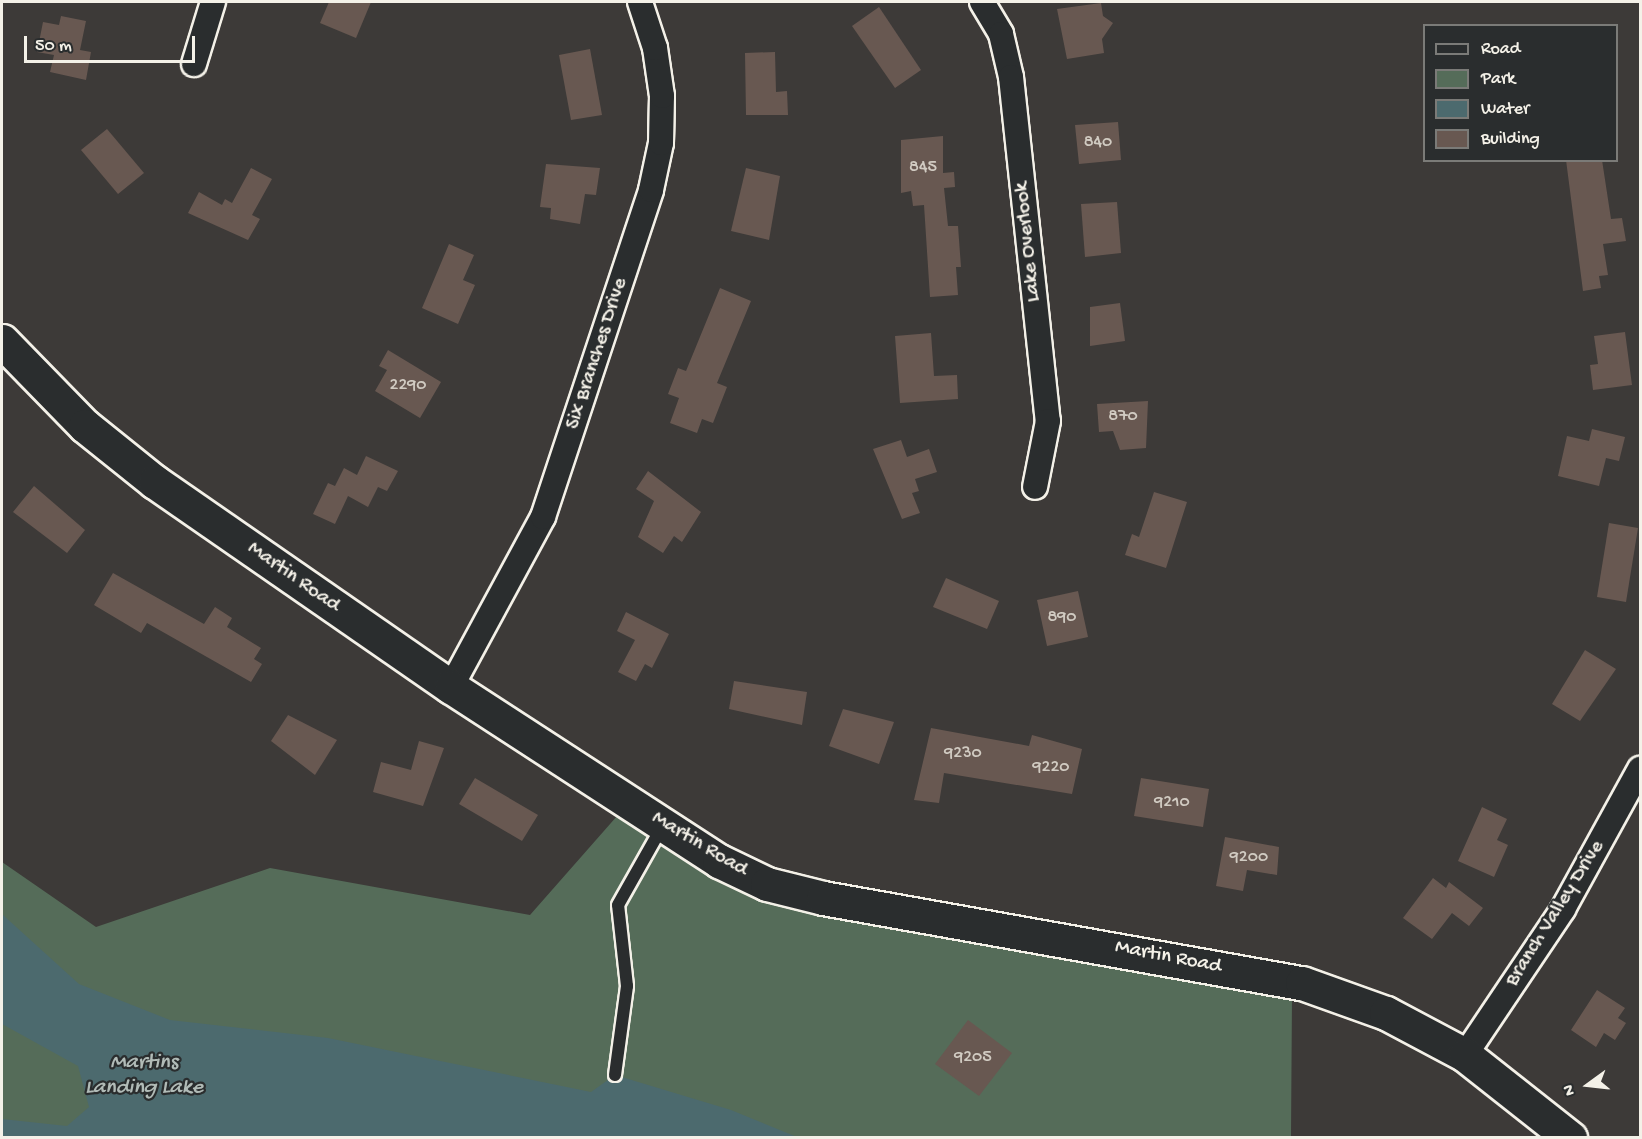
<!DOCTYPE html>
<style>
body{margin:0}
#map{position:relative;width:1642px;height:1139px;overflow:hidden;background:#3d3a38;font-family:"Gochi Hand",sans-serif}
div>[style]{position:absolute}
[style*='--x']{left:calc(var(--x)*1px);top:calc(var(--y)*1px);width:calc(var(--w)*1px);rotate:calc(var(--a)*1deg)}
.green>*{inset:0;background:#556c59}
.water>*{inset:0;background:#4c6a6e}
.building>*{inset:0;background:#685851}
.roads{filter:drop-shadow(2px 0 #f4f1e8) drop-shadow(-2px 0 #f4f1e8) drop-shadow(0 2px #f4f1e8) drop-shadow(0 -2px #f4f1e8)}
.lane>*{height:12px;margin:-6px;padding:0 6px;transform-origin:6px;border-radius:6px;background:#2a2d2e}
.street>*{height:24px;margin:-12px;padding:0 12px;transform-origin:12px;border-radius:12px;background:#2a2d2e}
.secondary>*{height:33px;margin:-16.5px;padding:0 16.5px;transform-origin:16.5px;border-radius:16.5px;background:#2a2d2e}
span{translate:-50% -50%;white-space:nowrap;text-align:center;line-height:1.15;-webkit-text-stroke:4.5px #2a2d2e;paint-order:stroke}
.number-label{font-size:18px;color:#d1cbc2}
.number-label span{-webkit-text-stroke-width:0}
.street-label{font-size:21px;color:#f4f1e8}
.water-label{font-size:22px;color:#b1bbb7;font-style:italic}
.frame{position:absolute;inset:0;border:3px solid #f4f1e8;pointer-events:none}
.legend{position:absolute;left:1423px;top:24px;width:195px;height:138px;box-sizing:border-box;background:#2a2d2e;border:2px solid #7b7b78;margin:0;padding:8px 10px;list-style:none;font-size:18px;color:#f4f1e8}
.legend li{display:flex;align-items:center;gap:12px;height:30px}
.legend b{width:30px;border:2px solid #7b7b78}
.north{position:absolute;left:1558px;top:1055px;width:60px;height:60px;-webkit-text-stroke:4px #2a2d2e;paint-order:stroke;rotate:255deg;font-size:16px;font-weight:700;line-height:24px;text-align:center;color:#f4f1e8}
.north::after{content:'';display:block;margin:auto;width:21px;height:27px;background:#f4f1e8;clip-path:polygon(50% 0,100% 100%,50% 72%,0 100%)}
.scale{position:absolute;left:24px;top:36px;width:171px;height:27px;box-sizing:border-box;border:3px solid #f4f1e8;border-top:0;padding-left:8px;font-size:18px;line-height:21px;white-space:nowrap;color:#f4f1e8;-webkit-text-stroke:4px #2a2d2e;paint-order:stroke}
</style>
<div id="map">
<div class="green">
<i style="clip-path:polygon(625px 807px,697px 864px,805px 913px,1292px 997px,1291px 1137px,2px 1137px,2px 862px,96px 927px,270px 868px,530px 915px)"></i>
</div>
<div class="water">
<i style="clip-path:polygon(3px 915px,79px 984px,170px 1020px,328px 1038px,591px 1092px,615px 1075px,731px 1110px,797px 1137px,2px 1137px,2px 1119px,67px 1126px,89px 1107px,78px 1066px,2px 1024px)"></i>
</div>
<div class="building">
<i style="clip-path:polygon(329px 2px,371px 2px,356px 38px,320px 23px)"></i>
<i style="clip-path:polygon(1101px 3px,1103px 16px,1113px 23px,1102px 39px,1104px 53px,1067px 59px,1057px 9px)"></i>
<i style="clip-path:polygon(879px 7px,921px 70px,895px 88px,852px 26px)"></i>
<i style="clip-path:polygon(61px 16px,86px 21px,80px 50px,91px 52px,86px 80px,50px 72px,54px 55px,37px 52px,43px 22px,59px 25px)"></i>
<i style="clip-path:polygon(590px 49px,602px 115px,571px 120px,559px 55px)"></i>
<i style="clip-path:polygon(775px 52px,776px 92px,787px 91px,788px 115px,746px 115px,745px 53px)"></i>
<i style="clip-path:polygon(1118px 122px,1121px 160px,1079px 164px,1075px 125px)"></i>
<i style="clip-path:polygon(107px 129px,144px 173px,118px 194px,81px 150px)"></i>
<i style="clip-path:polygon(943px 136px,943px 173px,954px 172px,955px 187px,944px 188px,948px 226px,958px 226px,961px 267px,956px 267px,958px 295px,930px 297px,924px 205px,913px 206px,911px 191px,901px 193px,901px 140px)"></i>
<i style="clip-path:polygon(1566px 160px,1602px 160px,1611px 219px,1622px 218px,1626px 241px,1603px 244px,1608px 275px,1599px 276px,1601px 288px,1583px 291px)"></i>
<i style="clip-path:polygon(546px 164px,600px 168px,596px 195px,585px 194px,580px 224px,550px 219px,551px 208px,540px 207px)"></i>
<i style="clip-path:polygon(251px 168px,272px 179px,252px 215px,260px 219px,248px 240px,188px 213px,199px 192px,222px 205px,225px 199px,232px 203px)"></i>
<i style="clip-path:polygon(746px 168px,780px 176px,769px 240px,731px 231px)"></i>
<i style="clip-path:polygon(1117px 202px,1121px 253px,1085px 257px,1081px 204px)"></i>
<i style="clip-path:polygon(449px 244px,474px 255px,463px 280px,475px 285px,458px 324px,422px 308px)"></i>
<i style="clip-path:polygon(720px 288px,751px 301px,717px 383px,727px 387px,713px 423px,702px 419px,697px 433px,670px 423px,679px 398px,668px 394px,678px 368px,686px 371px)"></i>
<i style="clip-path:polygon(1120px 303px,1125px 341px,1090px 346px,1090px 307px)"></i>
<i style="clip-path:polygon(1625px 332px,1632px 385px,1593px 390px,1590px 365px,1598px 364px,1594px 336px)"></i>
<i style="clip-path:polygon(931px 333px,934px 376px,957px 375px,958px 399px,900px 403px,895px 336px)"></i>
<i style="clip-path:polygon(388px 350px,441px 382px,420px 418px,375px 391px,387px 370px,379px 366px)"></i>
<i style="clip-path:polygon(1148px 401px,1146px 448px,1120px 450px,1113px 431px,1099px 432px,1097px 404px)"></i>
<i style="clip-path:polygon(1592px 429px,1625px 437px,1619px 461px,1606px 458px,1599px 486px,1558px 476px,1567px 436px,1589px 441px)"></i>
<i style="clip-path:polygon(901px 440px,907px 457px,929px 449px,937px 472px,915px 479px,919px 491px,912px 493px,920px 513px,902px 519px,873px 449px)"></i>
<i style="clip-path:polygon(366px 456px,398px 471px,387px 491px,378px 487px,368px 507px,348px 496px,335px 524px,313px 514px,328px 483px,335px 486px,344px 468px,357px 475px)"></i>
<i style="clip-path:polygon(648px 471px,701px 512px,682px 542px,674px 536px,663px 553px,638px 537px,654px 501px,636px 489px)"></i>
<i style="clip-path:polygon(34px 486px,85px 530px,67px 553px,13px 512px)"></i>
<i style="clip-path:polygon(1154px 492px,1187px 502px,1166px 568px,1125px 555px,1132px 534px,1139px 537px)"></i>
<i style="clip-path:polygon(1609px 523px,1638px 528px,1626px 602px,1597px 597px)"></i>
<i style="clip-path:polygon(113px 573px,204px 624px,215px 607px,232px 618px,227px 627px,261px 648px,254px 659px,262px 664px,251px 682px,147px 623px,141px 633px,94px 605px)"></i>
<i style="clip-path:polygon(946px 578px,999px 601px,987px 629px,933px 607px)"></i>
<i style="clip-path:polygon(1078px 591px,1088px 637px,1047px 646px,1037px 600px)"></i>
<i style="clip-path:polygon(626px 612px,669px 634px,652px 668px,645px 664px,636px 681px,618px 672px,635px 640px,617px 631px)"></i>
<i style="clip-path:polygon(1585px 650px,1616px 669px,1580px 721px,1552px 704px)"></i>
<i style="clip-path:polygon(734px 681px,807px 692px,802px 725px,729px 709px)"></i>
<i style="clip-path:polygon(843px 709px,894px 722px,879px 764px,829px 746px)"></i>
<i style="clip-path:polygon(288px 715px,337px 740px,315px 775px,271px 741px)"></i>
<i style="clip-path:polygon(931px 728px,1029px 746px,1032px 735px,1082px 749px,1072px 794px,944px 773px,939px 803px,914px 800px)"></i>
<i style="clip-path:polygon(419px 741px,444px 748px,423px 806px,373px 792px,381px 762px,411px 770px)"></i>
<i style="clip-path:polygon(475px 778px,538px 815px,522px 841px,459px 804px)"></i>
<i style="clip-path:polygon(1141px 778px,1209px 789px,1203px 827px,1134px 816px)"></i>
<i style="clip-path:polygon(1482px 807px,1507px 819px,1497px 840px,1508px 845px,1494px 877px,1458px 861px)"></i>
<i style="clip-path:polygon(1225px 837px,1279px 847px,1277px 875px,1247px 870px,1243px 891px,1216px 886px)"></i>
<i style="clip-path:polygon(1433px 878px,1446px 888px,1449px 882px,1483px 908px,1469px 926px,1452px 913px,1432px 939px,1403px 918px)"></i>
<i style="clip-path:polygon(1597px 990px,1625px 1008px,1618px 1018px,1626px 1023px,1615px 1040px,1604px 1033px,1596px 1047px,1571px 1030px)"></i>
<i style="clip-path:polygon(968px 1020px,1012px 1053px,979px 1096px,935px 1064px)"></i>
</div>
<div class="roads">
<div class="lane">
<i style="--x:615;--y:1075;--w:90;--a:-82.3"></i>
<i style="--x:627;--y:986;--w:81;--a:-96.3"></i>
<i style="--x:618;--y:905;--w:92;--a:-60.6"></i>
</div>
<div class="street">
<i style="--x:982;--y:2;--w:37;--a:59"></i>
<i style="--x:1001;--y:34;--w:44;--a:76.9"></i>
<i style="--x:1011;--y:77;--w:346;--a:83.9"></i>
<i style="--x:1048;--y:421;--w:67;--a:101.1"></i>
<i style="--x:194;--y:64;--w:65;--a:-73"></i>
<i style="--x:451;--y:687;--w:193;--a:-61.6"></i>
<i style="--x:543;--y:517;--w:344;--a:-71.7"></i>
<i style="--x:651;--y:190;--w:48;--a:-78"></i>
<i style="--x:661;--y:143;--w:47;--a:-88.8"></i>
<i style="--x:662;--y:96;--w:49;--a:-98.3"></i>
<i style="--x:655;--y:48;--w:48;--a:-108.1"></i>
<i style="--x:1465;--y:1055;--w:176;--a:-56.1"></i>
<i style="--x:1563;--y:909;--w:160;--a:-61.2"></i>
</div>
<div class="secondary">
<i style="--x:2;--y:341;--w:119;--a:45.7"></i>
<i style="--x:85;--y:426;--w:90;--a:38.7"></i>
<i style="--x:155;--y:482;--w:360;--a:34.7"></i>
<i style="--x:451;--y:687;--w:320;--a:33"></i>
<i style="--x:719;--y:861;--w:53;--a:25.6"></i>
<i style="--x:767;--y:884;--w:58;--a:14"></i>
<i style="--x:823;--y:898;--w:486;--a:10.1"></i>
<i style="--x:1302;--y:983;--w:89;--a:19.7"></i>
<i style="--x:1386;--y:1013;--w:89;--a:28"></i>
<i style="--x:1465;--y:1055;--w:134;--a:38.3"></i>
</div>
</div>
<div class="number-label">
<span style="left:1098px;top:143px">840</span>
<span style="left:923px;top:168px">845</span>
<span style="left:408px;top:386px">2290</span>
<span style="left:1123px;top:417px">870</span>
<span style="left:1062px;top:618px">890</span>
<span style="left:963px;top:754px">9230</span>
<span style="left:1051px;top:768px">9220</span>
<span style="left:1172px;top:803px">9210</span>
<span style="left:1249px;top:858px">9200</span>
<span style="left:973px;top:1058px">9205</span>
</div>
<div class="street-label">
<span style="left:1029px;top:242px;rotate:-96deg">Lake Overlook</span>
<span style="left:598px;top:354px;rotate:-72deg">Six Branches Drive</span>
<span style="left:293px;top:578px;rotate:35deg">Martin Road</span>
<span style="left:699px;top:845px;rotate:31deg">Martin Road</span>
<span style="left:1556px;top:914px;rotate:-58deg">Branch Valley Drive</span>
<span style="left:1168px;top:958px;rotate:11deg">Martin Road</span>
</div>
<div class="water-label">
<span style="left:144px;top:1076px">Martins<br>Landing Lake</span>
</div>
<div class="frame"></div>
<ul class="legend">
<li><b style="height:8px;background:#2a2d2e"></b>Road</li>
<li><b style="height:16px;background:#556c59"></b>Park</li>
<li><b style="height:16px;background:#4c6a6e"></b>Water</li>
<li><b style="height:16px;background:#685851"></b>Building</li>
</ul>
<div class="north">N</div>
<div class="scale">50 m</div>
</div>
